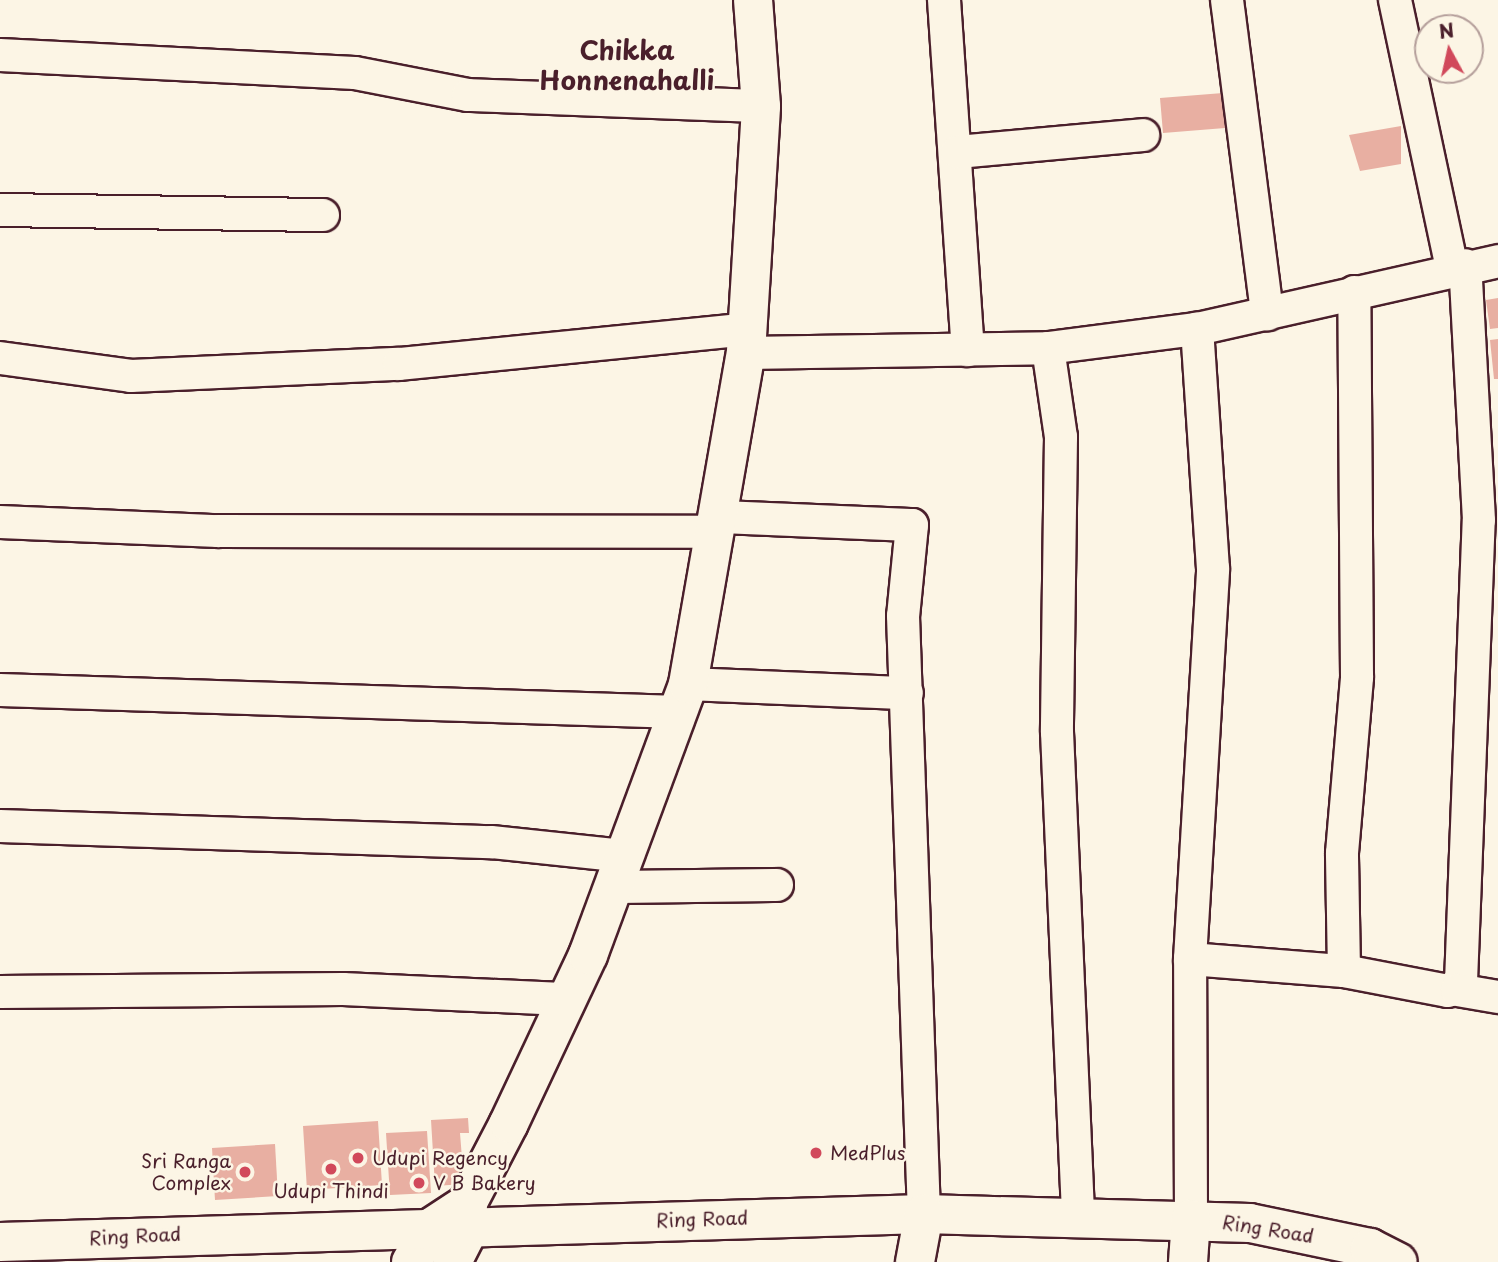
<!DOCTYPE html>
<style>
body{margin:0}
#map{position:relative;width:1498px;height:1262px;overflow:hidden;background:#fcf5e5;font-family:"Playpen Sans",sans-serif}
div>[style]{position:absolute}
[style*='--x']{left:calc(var(--x)*1px);top:calc(var(--y)*1px);width:calc(var(--w)*1px);rotate:calc(var(--a)*1deg)}
.building>*{inset:0;background:#e8afa2}
.roads{filter:drop-shadow(2px 0 #4a1f2b) drop-shadow(-2px 0 #4a1f2b) drop-shadow(0 2px #4a1f2b) drop-shadow(0 -2px #4a1f2b)}
.minor>*{height:32px;margin:-16px;padding:0 16px;transform-origin:16px;border-radius:16px;background:#fcf5e5}
.tertiary>*{height:38px;margin:-19px;padding:0 19px;transform-origin:19px;border-radius:19px;background:#fcf5e5}
.primary>*{height:38px;margin:-19px;padding:0 19px;transform-origin:19px;border-radius:19px;background:#fcf5e5}
.dots>*{width:19px;height:19px;translate:-50% -50%;box-sizing:border-box;border:4px solid #fcf5e5;border-radius:50%}
span{translate:-50% -50%;white-space:nowrap;text-align:center;line-height:1.15;-webkit-text-stroke:5px #fcf5e5;paint-order:stroke}
.poi-label{font-size:19px;color:#4a1f2b}
.left{translate:0 -50%;text-align:left}
.right{translate:-100% -50%;text-align:right}
.street-label{font-size:19px;color:#4a1f2b}
.district-label{font-size:26px;color:#4a1f2b;font-weight:700}
.north{position:absolute;left:1414px;top:14px;width:70px;height:70px;box-sizing:border-box;background:#fcf5e5;border:2px solid #b59f9b;border-radius:50%;rotate:352deg;font-size:19px;font-weight:700;line-height:28px;text-align:center;color:#4a1f2b}
.north::after{content:'';display:block;margin:auto;width:24px;height:32px;background:#d1495b;clip-path:polygon(50% 0,100% 100%,50% 72%,0 100%)}
</style>
<div id="map">
<div class="building">
<i style="clip-path:polygon(1223px 93px,1225px 128px,1163px 133px,1160px 98px)"></i>
<i style="clip-path:polygon(1401px 126px,1401px 164px,1360px 171px,1349px 135px)"></i>
<i style="clip-path:polygon(1498px 298px,1498px 328px,1490px 329px,1486px 300px)"></i>
<i style="clip-path:polygon(1498px 339px,1498px 379px,1494px 379px,1490px 340px)"></i>
<i style="clip-path:polygon(468px 1118px,469px 1133px,460px 1133px,464px 1184px,435px 1186px,431px 1120px)"></i>
<i style="clip-path:polygon(378px 1121px,382px 1185px,307px 1190px,303px 1126px)"></i>
<i style="clip-path:polygon(427px 1131px,431px 1193px,390px 1195px,386px 1133px)"></i>
<i style="clip-path:polygon(275px 1144px,278px 1196px,215px 1200px,212px 1148px)"></i>
</div>
<div class="roads">
<div class="minor">
<i style="--x:944;--y:0;--w:351;--a:86.1"></i>
<i style="--x:1227;--y:0;--w:317;--a:82.7"></i>
<i style="--x:1395;--y:0;--w:274;--a:78"></i>
<i style="--x:0;--y:55;--w:355;--a:2.9"></i>
<i style="--x:355;--y:73;--w:115;--a:11"></i>
<i style="--x:468;--y:95;--w:293;--a:2.2"></i>
<i style="--x:957;--y:152;--w:187;--a:-5.2"></i>
<i style="--x:0;--y:210;--w:323;--a:0.9"></i>
<i style="--x:1048;--y:348;--w:90;--a:81.7"></i>
<i style="--x:1061;--y:437;--w:295;--a:90.8"></i>
<i style="--x:1057;--y:732;--w:484;--a:87.5"></i>
<i style="--x:746;--y:353;--w:302;--a:-0.9"></i>
<i style="--x:1048;--y:348;--w:150;--a:-7.3"></i>
<i style="--x:1197;--y:329;--w:309;--a:-12.7"></i>
<i style="--x:0;--y:358;--w:132;--a:7.8"></i>
<i style="--x:131;--y:376;--w:268;--a:-2.6"></i>
<i style="--x:399;--y:364;--w:350;--a:-5.7"></i>
<i style="--x:720;--y:517;--w:192;--a:2.4"></i>
<i style="--x:912;--y:525;--w:91;--a:95.6"></i>
<i style="--x:903;--y:616;--w:598;--a:87.99"></i>
<i style="--x:0;--y:522;--w:218;--a:2.4"></i>
<i style="--x:218;--y:531;--w:499;--a:0.1"></i>
<i style="--x:688;--y:684;--w:219;--a:2.4"></i>
<i style="--x:0;--y:690;--w:679;--a:1.86"></i>
<i style="--x:0;--y:826;--w:491;--a:1.9"></i>
<i style="--x:491;--y:842;--w:135;--a:6"></i>
<i style="--x:614;--y:887;--w:163;--a:-0.7"></i>
<i style="--x:1190;--y:959;--w:154;--a:4.5"></i>
<i style="--x:1344;--y:971;--w:118;--a:-91"></i>
<i style="--x:1342;--y:853;--w:177;--a:-85.1"></i>
<i style="--x:1357;--y:677;--w:385;--a:-90.4"></i>
<i style="--x:1344;--y:971;--w:106;--a:10.9"></i>
<i style="--x:1448;--y:991;--w:16;--a:-35"></i>
<i style="--x:1461;--y:982;--w:462;--a:-87.8"></i>
<i style="--x:1479;--y:520;--w:255;--a:-93.1"></i>
<i style="--x:1457;--y:990;--w:42;--a:9.7"></i>
<i style="--x:0;--y:992;--w:343;--a:-0.5"></i>
<i style="--x:343;--y:989;--w:220;--a:2.6"></i>
<i style="--x:1191;--y:1219;--w:260;--a:-90.2"></i>
<i style="--x:1190;--y:959;--w:391;--a:-86.6"></i>
<i style="--x:1213;--y:569;--w:241;--a:-93.8"></i>
</div>
<div class="tertiary">
<i style="--x:411;--y:1262;--w:41;--a:-59"></i>
<i style="--x:432;--y:1227;--w:42;--a:-33.3"></i>
<i style="--x:467;--y:1204;--w:91;--a:-62.6"></i>
<i style="--x:509;--y:1123;--w:186;--a:-64.8"></i>
<i style="--x:588;--y:955;--w:289;--a:-69.7"></i>
<i style="--x:688;--y:684;--w:336;--a:-80.1"></i>
<i style="--x:746;--y:353;--w:247;--a:-86.5"></i>
<i style="--x:761;--y:106;--w:106;--a:-94.3"></i>
<i style="--x:452;--y:1262;--w:39;--a:-63"></i>
<i style="--x:470;--y:1227;--w:23;--a:-97"></i>
</div>
<div class="primary">
<i style="--x:0;--y:1242;--w:924;--a:-1.74"></i>
<i style="--x:924;--y:1214;--w:326;--a:1.6"></i>
<i style="--x:1250;--y:1223;--w:123;--a:11.8"></i>
<i style="--x:1370;--y:1248;--w:31;--a:27"></i>
<i style="--x:915;--y:1262;--w:49;--a:-79.4"></i>
<i style="--x:1188;--y:1262;--w:43;--a:-86"></i>
</div>
</div>
<div class="dots">
<i style="left:816px;top:1153px;background:#d1495b"></i>
<i style="left:358px;top:1158px;background:#d1495b"></i>
<i style="left:331px;top:1169px;background:#d1495b"></i>
<i style="left:245px;top:1172px;background:#d1495b"></i>
<i style="left:419px;top:1183px;background:#d1495b"></i>
</div>
<div class="poi-label">
<span class="left" style="left:830px;top:1153px">MedPlus</span>
<span class="left" style="left:372px;top:1158px">Udupi Regency</span>
<span class="right" style="left:231px;top:1172px">Sri Ranga<br>Complex</span>
<span class="left" style="left:433px;top:1183px">V B Bakery</span>
<span style="left:331px;top:1191px">Udupi Thindi</span>
</div>
<div class="street-label">
<span style="left:702px;top:1219px;rotate:-2deg">Ring Road</span>
<span style="left:1268px;top:1229px;rotate:9deg">Ring Road</span>
<span style="left:135px;top:1236px;rotate:-3deg">Ring Road</span>
</div>
<div class="district-label">
<span style="left:627px;top:65px">Chikka<br>Honnenahalli</span>
</div>
<div class="north">N</div>
</div>
